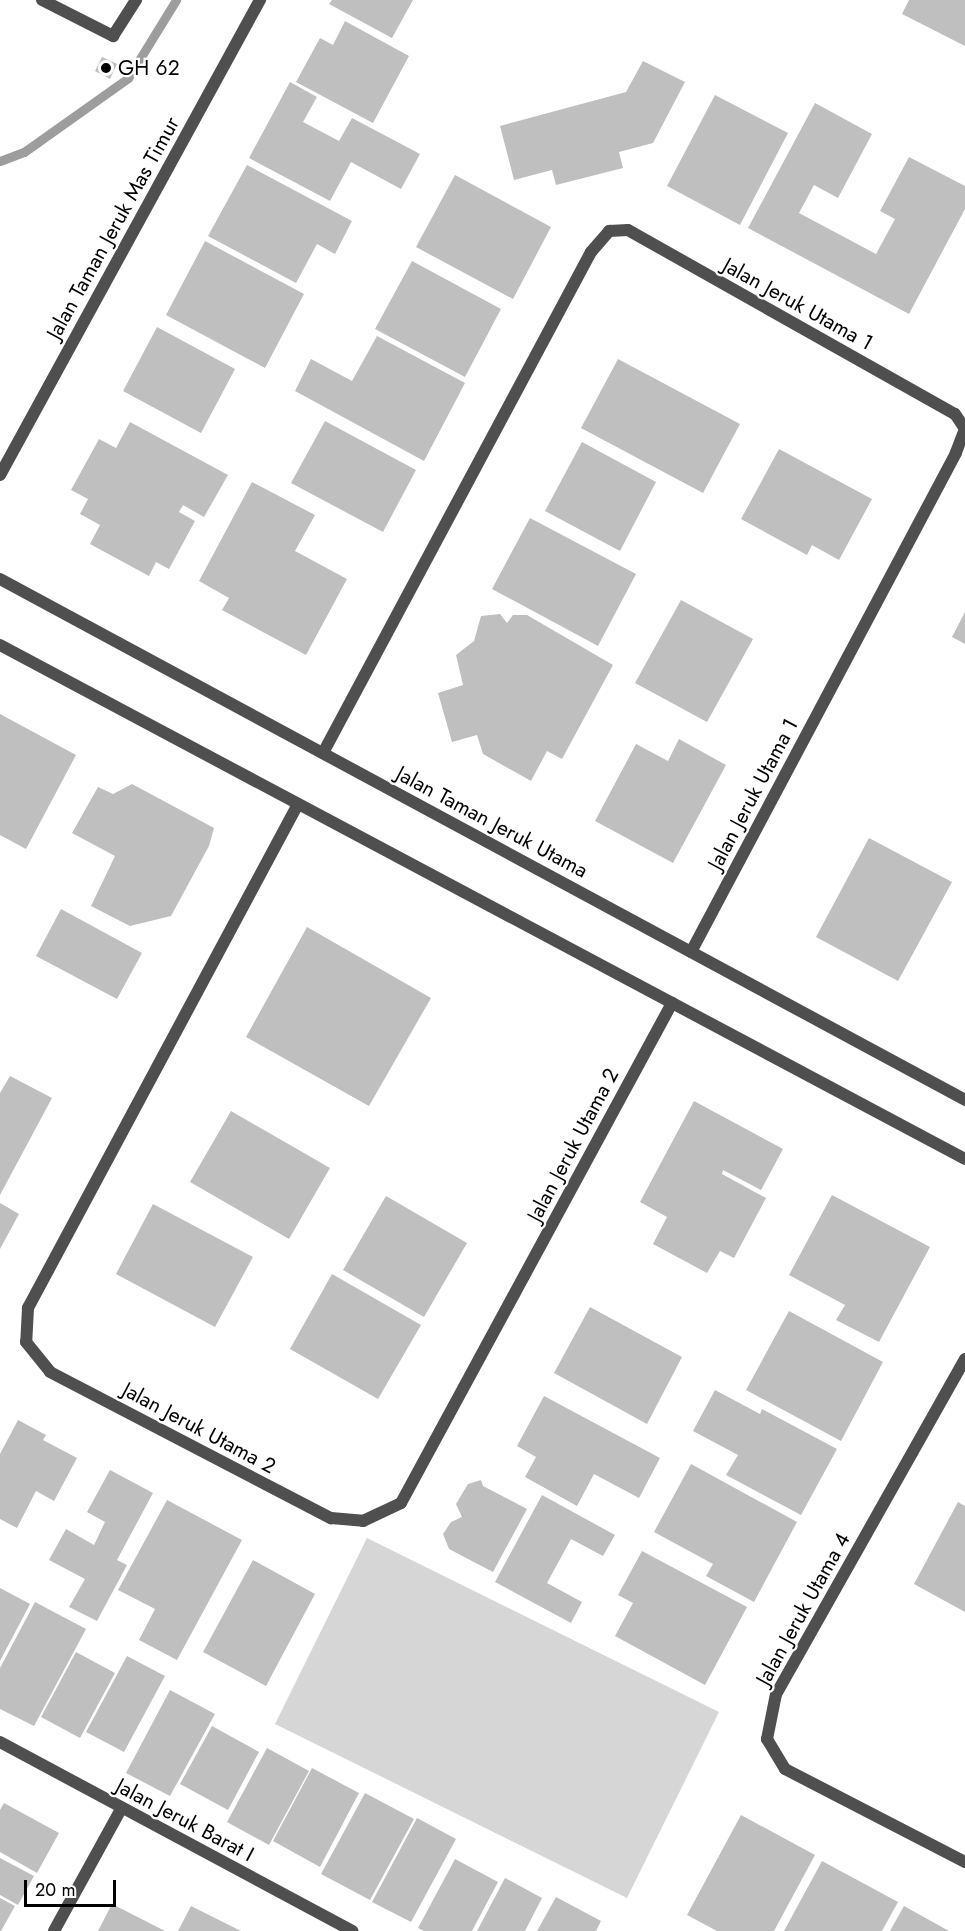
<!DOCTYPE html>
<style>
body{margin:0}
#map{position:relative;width:965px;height:1931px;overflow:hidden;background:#fff;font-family:Jost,sans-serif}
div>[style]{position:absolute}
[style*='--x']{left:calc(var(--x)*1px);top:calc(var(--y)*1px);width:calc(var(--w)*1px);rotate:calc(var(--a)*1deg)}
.green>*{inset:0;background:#d6d6d6}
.stream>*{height:9px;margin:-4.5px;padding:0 4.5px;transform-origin:4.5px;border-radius:4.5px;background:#9d9d9d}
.building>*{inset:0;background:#bfbfbf}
.street>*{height:12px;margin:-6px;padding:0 6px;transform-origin:6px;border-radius:6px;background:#4f4f4f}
.dots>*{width:16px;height:16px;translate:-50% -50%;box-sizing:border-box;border:3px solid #fff;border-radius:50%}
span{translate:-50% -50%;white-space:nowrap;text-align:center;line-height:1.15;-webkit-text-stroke:4.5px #fff;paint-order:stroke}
.poi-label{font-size:21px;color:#000}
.left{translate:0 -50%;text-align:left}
.street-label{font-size:21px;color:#000}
.scale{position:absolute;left:24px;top:1880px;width:92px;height:27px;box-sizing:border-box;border:3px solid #000;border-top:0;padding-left:8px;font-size:18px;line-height:21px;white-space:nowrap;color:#000;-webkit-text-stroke:4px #fff;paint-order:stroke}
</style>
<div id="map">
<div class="green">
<i style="clip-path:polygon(367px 1538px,719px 1712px,627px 1898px,275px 1724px)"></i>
</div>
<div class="stream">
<i style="--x:0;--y:161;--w:26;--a:-21"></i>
<i style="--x:24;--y:152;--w:128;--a:-35.4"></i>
<i style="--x:128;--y:78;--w:92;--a:-58.4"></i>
</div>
<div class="building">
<i style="clip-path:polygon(332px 0,413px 0,392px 38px,329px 4px)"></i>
<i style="clip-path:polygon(909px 0,965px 0,965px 46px,902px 14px)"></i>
<i style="clip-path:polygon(345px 21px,409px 56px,373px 123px,296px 82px,320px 38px,333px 45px)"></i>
<i style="clip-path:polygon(102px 57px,117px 64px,110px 79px,95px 71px)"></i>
<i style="clip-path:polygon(643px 61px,685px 82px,653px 143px,619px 152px,623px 168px,556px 185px,552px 170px,514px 180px,500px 126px,626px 92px)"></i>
<i style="clip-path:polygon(290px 82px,317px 97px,303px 122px,339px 141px,352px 118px,420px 154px,401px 189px,351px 162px,330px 201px,249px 158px)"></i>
<i style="clip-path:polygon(715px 95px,788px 133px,740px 225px,667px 186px)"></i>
<i style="clip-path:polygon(815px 103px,872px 134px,838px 198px,814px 185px,799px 213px,876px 254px,895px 219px,880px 211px,909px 157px,965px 186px,965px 209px,909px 314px,748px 228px)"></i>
<i style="clip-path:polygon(247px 165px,352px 221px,335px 254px,317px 244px,296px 283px,208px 236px)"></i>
<i style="clip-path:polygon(455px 175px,551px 227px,513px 299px,416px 247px)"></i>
<i style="clip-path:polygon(205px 241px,304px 294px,265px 368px,166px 315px)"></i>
<i style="clip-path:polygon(412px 261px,501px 309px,465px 377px,375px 329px)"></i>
<i style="clip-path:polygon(157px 327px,235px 369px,201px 433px,123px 391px)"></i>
<i style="clip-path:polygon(377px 336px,465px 383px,424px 461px,295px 391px,311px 359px,352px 381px)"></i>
<i style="clip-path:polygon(618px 359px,740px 424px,703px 493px,581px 428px)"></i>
<i style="clip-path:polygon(325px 421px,416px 470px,383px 532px,291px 483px)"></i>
<i style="clip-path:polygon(130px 422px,228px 475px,204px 517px,183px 505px,179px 512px,195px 521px,169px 569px,156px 562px,149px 576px,90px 544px,100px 525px,80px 514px,88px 499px,71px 490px,99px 439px,116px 448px)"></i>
<i style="clip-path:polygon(582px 442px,656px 482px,620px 551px,545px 511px)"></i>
<i style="clip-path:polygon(779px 449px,872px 499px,839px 560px,812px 545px,807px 555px,741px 519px)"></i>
<i style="clip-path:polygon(252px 482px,315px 515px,295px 551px,347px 579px,306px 655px,222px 610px,229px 598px,199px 581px)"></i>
<i style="clip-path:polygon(530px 518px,636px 574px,598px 646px,492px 589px)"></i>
<i style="clip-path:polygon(681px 600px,753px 639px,707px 722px,635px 683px)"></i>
<i style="clip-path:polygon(965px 612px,965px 644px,952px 637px)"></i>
<i style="clip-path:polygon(500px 614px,507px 623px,513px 615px,527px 615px,613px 665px,562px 759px,547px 751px,531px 781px,483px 754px,477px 735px,452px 742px,438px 693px,463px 685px,456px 655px,474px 641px,481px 616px)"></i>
<i style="clip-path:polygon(0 714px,76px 755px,26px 849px,0 835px)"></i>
<i style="clip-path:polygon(679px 739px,726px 765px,673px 863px,595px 821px,636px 744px,668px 761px)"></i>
<i style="clip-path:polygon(132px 784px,214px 828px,209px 846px,171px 916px,130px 926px,91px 906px,115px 856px,72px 833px,98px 787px,113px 794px)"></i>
<i style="clip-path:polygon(869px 838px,952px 882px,898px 981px,816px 937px)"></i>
<i style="clip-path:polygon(61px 909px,142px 953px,117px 999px,36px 956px)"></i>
<i style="clip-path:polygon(307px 927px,431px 998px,369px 1106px,246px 1037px)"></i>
<i style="clip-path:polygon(10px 1076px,52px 1098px,0 1195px,0 1093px)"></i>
<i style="clip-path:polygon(694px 1101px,783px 1149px,761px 1190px,723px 1170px,722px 1174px,766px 1198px,734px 1258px,720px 1251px,707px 1273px,653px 1244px,667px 1217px,640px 1202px)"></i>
<i style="clip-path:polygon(231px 1111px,330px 1168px,289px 1239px,190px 1182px)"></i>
<i style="clip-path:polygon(832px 1195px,930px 1247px,879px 1342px,836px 1320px,845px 1305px,789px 1275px)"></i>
<i style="clip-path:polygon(386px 1196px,467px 1243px,424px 1317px,343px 1270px)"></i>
<i style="clip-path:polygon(0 1203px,19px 1214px,0 1249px)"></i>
<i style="clip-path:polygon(153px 1204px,253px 1257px,215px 1327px,116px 1274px)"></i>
<i style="clip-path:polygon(332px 1274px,421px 1325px,378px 1399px,290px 1349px)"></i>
<i style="clip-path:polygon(590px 1307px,682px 1357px,647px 1424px,554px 1373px)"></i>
<i style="clip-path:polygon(789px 1311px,883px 1362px,841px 1441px,746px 1390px)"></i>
<i style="clip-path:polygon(715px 1390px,760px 1414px,762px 1409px,837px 1449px,801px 1515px,726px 1475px,738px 1455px,693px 1431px)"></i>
<i style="clip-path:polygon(544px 1396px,660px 1458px,639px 1498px,594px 1474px,577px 1506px,525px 1477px,536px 1457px,517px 1446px)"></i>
<i style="clip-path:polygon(18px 1420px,46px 1435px,43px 1440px,77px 1458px,54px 1501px,36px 1491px,17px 1528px,0 1519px,0 1454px)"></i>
<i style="clip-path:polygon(691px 1464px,797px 1522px,754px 1602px,706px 1576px,713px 1564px,654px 1532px)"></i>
<i style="clip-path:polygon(110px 1470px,153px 1493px,117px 1560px,127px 1565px,97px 1621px,69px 1607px,85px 1579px,49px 1560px,66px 1529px,94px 1545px,105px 1522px,87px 1512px)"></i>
<i style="clip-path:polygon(481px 1480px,483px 1486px,527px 1509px,493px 1572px,449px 1549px,443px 1534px,451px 1522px,462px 1517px,456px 1504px,468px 1484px)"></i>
<i style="clip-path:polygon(542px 1495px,615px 1535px,603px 1556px,571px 1539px,547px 1583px,582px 1602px,571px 1623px,495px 1582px)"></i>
<i style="clip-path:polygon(167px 1500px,242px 1540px,177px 1660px,139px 1640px,155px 1609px,118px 1590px)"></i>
<i style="clip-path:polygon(958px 1502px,965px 1506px,965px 1612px,914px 1584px)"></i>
<i style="clip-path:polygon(642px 1551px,747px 1607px,705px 1685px,615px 1636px,633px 1603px,618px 1595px)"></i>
<i style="clip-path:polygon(253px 1560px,315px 1594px,266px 1686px,203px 1652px)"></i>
<i style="clip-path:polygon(0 1588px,30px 1604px,0 1661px)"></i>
<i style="clip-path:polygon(35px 1602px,86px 1629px,34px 1726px,0 1709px,0 1668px)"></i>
<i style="clip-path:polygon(76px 1652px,115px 1673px,80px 1738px,41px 1717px)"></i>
<i style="clip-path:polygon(127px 1656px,165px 1676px,124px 1752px,86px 1732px)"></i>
<i style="clip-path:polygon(170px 1690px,215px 1714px,170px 1796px,126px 1773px)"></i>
<i style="clip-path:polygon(212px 1726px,259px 1752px,228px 1810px,180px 1784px)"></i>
<i style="clip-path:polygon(267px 1748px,309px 1771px,269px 1845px,227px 1822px)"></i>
<i style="clip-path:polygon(312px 1768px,359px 1793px,320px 1867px,273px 1841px)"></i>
<i style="clip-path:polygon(365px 1793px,414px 1819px,370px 1900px,321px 1874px)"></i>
<i style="clip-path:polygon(4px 1803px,59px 1833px,37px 1873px,0 1852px,0 1810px)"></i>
<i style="clip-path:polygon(741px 1815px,815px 1855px,774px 1931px,717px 1931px,687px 1915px)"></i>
<i style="clip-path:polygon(417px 1818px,456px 1839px,411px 1922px,372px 1902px)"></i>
<i style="clip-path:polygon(0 1858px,34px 1876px,18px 1905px,0 1895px)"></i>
<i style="clip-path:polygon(455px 1859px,498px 1882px,472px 1931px,424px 1931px,418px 1928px)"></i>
<i style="clip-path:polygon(822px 1861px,898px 1902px,882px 1931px,784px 1931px)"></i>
<i style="clip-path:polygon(505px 1878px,542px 1898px,525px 1931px,477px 1931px)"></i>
<i style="clip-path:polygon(556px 1897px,601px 1921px,596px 1931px,537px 1931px)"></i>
<i style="clip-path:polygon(0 1898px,15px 1906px,1px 1931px,0 1931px)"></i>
<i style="clip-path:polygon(112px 1904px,165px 1931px,98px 1931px)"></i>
<i style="clip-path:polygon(191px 1906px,241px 1931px,178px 1931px)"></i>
<i style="clip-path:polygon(904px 1906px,949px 1931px,890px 1931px)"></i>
</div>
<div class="street">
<i style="--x:42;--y:0;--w:80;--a:26.9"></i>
<i style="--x:113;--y:36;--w:43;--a:-57.4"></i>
<i style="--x:0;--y:475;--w:542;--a:-61.31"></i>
<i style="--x:0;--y:579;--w:1097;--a:28.36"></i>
<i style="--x:0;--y:645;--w:1093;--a:28.04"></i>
<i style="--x:323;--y:753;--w:568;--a:-61.86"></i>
<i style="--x:591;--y:252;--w:28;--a:-49"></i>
<i style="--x:609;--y:231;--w:19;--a:-3"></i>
<i style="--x:628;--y:230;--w:375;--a:29.4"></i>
<i style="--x:955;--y:414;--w:18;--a:56"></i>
<i style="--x:965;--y:429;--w:26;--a:111"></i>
<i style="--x:956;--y:453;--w:565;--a:117.97"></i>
<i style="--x:298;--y:804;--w:572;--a:118.18"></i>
<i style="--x:28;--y:1308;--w:34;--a:93"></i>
<i style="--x:26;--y:1342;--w:38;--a:51"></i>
<i style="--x:50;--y:1372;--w:317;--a:27.5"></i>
<i style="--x:331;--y:1518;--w:32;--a:5"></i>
<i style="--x:363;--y:1521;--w:42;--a:-25.3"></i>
<i style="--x:401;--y:1503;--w:569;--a:-61.54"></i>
<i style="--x:965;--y:1359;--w:385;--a:119.4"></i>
<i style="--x:776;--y:1694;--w:46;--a:101.3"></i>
<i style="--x:767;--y:1739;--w:35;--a:59"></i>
<i style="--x:785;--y:1769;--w:203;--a:27.3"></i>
<i style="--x:0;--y:1742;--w:400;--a:28.2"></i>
<i style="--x:54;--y:1931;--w:139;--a:-61.2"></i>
</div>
<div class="dots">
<i style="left:106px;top:68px;background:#000"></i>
</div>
<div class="poi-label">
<span class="left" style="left:118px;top:68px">GH 62</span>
</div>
<div class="street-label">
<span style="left:113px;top:228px;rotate:-61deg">Jalan Taman Jeruk Mas Timur</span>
<span style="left:798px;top:304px;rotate:29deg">Jalan Jeruk Utama 1</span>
<span style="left:753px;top:794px;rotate:-62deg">Jalan Jeruk Utama 1</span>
<span style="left:492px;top:822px;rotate:28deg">Jalan Taman Jeruk Utama</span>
<span style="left:573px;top:1145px;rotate:-62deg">Jalan Jeruk Utama 2</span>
<span style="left:199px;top:1428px;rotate:28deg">Jalan Jeruk Utama 2</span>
<span style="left:803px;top:1609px;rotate:-61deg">Jalan Jeruk Utama 4</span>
<span style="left:185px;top:1820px;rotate:28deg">Jalan Jeruk Barat I</span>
</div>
<div class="scale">20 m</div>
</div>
